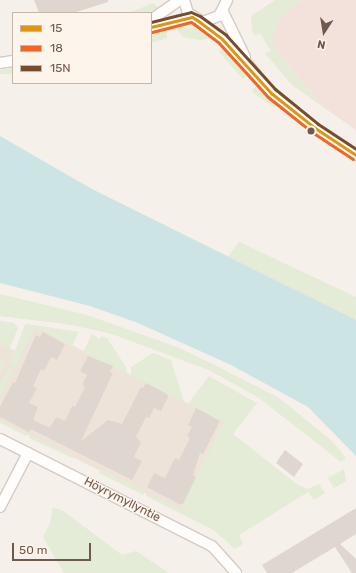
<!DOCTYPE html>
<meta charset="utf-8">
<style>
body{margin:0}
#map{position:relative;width:356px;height:573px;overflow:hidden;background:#f6f0ea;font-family:Rubik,sans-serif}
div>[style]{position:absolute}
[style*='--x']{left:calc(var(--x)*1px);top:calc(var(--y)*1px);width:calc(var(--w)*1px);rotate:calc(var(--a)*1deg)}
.residential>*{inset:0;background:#eee3d8}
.commercial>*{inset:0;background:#f3e2db}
.green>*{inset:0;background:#e4ebd6}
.water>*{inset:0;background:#cde4e4}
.building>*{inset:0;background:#dfd6d0}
.roads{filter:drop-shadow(1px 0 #d3ccc6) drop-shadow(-1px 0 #d3ccc6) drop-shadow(0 1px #d3ccc6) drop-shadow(0 -1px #d3ccc6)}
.minor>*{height:10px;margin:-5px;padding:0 5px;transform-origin:5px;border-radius:5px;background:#fefdfc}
.bus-1>*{height:3px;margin:-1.5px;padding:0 1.5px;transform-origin:1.5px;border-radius:1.5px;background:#dc960f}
.bus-2>*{height:3px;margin:-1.5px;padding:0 1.5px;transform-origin:1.5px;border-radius:1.5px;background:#f26522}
.bus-3>*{height:3px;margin:-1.5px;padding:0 1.5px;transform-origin:1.5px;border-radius:1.5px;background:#7a4b2a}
.dots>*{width:11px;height:11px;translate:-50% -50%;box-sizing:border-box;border:2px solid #fdf5ec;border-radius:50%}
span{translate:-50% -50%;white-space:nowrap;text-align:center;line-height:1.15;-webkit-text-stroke:3px #fdf5ec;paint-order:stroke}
.street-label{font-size:12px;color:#71584d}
.legend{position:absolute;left:12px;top:12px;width:140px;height:72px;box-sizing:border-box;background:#fdf5ec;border:1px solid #c5b6ac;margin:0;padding:5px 7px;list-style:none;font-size:12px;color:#71584d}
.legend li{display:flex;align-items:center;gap:8px;height:20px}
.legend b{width:20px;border:1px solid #c5b6ac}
.north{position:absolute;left:304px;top:12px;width:40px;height:40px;-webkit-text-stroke:3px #fdf5ec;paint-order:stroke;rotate:192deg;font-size:11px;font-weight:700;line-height:16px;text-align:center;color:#71584d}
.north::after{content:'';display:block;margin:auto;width:14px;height:18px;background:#71584d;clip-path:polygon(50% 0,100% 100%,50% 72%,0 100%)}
.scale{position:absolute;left:12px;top:543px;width:79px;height:18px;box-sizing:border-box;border:2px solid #71584d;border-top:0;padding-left:5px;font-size:12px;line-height:14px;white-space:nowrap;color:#71584d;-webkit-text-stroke:3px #fdf5ec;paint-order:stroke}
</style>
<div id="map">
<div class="residential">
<i style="clip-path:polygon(34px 326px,225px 422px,181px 511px,0 421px,0 343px,21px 354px)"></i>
</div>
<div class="commercial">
<i style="clip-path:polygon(302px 0,356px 0,356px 130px,323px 107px,270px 42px,281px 16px)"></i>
</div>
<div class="green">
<i style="clip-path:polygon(275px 0,302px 0,281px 16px,270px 42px,323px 107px,292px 85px,265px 53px,271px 51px,260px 33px,255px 36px,252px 31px,251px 16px)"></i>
<i style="clip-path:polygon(153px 3px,159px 8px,151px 13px,129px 13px)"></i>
<i style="clip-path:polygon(175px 27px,195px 28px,214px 38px,200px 40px,183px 37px)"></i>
<i style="clip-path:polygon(167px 28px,167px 38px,151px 43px,151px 33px)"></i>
<i style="clip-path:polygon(223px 47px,245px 70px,246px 76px,243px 79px,219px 52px)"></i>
<i style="clip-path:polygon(13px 68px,13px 74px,0 74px,0 70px)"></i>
<i style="clip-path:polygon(254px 88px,261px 89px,277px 106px,274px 107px,253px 93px,252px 90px)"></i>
<i style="clip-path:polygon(239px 242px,356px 297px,356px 320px,228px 257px)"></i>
<i style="clip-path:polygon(0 294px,87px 315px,177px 347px,215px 365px,279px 398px,331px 440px,346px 458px,341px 462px,259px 398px,211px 371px,112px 334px,72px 325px,0 316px)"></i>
<i style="clip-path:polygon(0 321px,14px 323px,18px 328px,0 373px,0 366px,9px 348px,0 343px)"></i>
<i style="clip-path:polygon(25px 325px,27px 324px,79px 332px,72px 346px,35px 328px,15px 368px,10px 363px)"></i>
<i style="clip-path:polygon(92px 334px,100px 339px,101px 336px,107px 338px,126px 367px,127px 374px,83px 352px)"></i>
<i style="clip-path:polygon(153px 353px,171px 360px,184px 402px,131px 376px,131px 367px)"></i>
<i style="clip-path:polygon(9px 369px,13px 371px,0 397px,0 384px)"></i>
<i style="clip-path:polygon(209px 376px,257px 403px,233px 434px,298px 485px,308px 489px,319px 484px,325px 493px,314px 500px,308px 492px,239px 535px,243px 544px,235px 549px,215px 531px,146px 496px,147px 493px,180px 509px,224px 422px,188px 404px)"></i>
<i style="clip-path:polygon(0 420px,28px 434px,26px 436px,0 423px)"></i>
<i style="clip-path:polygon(30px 435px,73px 456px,72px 458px,29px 438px)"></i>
<i style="clip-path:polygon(100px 469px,145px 492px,143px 495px,99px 473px)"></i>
<i style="clip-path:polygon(344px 469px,346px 481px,334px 488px,328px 478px)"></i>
<i style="clip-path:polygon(53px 507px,63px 511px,122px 555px,136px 551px,169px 573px,64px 573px,43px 537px,50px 523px)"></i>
</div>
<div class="water">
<i style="clip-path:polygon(0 136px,92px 189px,356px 320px,356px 456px,308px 407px,231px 365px,138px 323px,90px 306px,0 283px)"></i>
</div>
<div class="building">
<i style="clip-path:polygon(34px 0,108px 0,108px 2px,73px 13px,39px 13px)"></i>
<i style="clip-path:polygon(43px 332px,65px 344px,57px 360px,51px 357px,44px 371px,41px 369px,33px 386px,37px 388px,29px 403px,38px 407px,33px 420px,50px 428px,56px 417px,65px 421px,72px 406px,75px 407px,85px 387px,82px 385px,87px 375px,80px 371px,88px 356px,113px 366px,110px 372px,113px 373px,81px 441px,108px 420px,122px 424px,141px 387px,143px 388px,146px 383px,167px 394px,168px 397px,161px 411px,154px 408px,149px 418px,146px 417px,136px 437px,141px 442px,134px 457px,142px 461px,132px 480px,31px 429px,29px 432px,0 417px,0 407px,13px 382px,15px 383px,36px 335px,40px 337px)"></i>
<i style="clip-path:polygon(196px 408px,220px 421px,203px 454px,200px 453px,193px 475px,196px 477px,183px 504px,179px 504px,147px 487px,154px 473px,165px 478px,175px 458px,179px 460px,190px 438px,187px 436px,192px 427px,188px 425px)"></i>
<i style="clip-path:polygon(285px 450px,303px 464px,294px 477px,276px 463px)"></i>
<i style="clip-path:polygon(356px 508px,356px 534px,340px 544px,356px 559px,356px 573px,352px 573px,335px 547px,292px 573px,267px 573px,262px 565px)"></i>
</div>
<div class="roads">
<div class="minor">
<i style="--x:184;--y:0;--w:14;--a:73"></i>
<i style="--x:188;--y:13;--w:17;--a:31"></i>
<i style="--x:203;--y:22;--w:17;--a:-21"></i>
<i style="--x:219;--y:16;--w:18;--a:-63"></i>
<i style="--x:223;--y:12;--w:50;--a:63.9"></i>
<i style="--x:151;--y:20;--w:35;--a:-35"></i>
<i style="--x:197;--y:20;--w:31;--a:37"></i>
<i style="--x:222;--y:39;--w:38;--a:45"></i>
<i style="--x:249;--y:66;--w:35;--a:51"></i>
<i style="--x:271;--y:93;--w:56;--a:38.5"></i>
<i style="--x:315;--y:128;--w:49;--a:33.4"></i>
<i style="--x:151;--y:27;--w:42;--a:-13.7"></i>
<i style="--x:0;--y:63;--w:13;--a:-9"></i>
<i style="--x:0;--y:439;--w:237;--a:26.8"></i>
<i style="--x:212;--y:546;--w:36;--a:48"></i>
<i style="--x:0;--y:507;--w:61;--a:-62.6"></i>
</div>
</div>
<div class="bus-1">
<i style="--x:151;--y:27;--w:42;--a:-13.7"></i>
<i style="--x:192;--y:17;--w:6;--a:31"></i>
<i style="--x:197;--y:20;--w:31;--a:37"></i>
<i style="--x:222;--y:39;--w:73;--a:47.8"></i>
<i style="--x:271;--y:93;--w:56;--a:38.5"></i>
<i style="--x:315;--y:128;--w:49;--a:33.4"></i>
</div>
<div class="bus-2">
<i style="--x:152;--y:32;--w:40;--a:-14.4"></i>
<i style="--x:191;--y:22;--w:4;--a:34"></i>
<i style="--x:194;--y:24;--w:31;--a:37"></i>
<i style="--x:219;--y:43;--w:73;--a:47.8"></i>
<i style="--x:268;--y:97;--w:56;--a:38.5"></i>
<i style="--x:312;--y:132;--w:49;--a:33.4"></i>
</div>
<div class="bus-3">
<i style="--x:151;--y:22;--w:41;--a:-14"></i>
<i style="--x:191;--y:12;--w:10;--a:24"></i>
<i style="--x:200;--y:16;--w:32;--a:36"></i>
<i style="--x:226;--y:35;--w:73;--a:47.8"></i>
<i style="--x:275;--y:89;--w:55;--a:39.1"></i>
<i style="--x:318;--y:124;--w:45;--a:33.3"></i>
</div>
<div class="dots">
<i style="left:311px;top:131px;background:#71584d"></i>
</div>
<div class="street-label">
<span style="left:122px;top:500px;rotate:27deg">Höyrymyllyntie</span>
</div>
<ul class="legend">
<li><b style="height:5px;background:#dc960f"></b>15</li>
<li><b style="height:5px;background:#f26522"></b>18</li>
<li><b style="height:5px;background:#7a4b2a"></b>15N</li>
</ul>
<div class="north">N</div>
<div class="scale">50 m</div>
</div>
